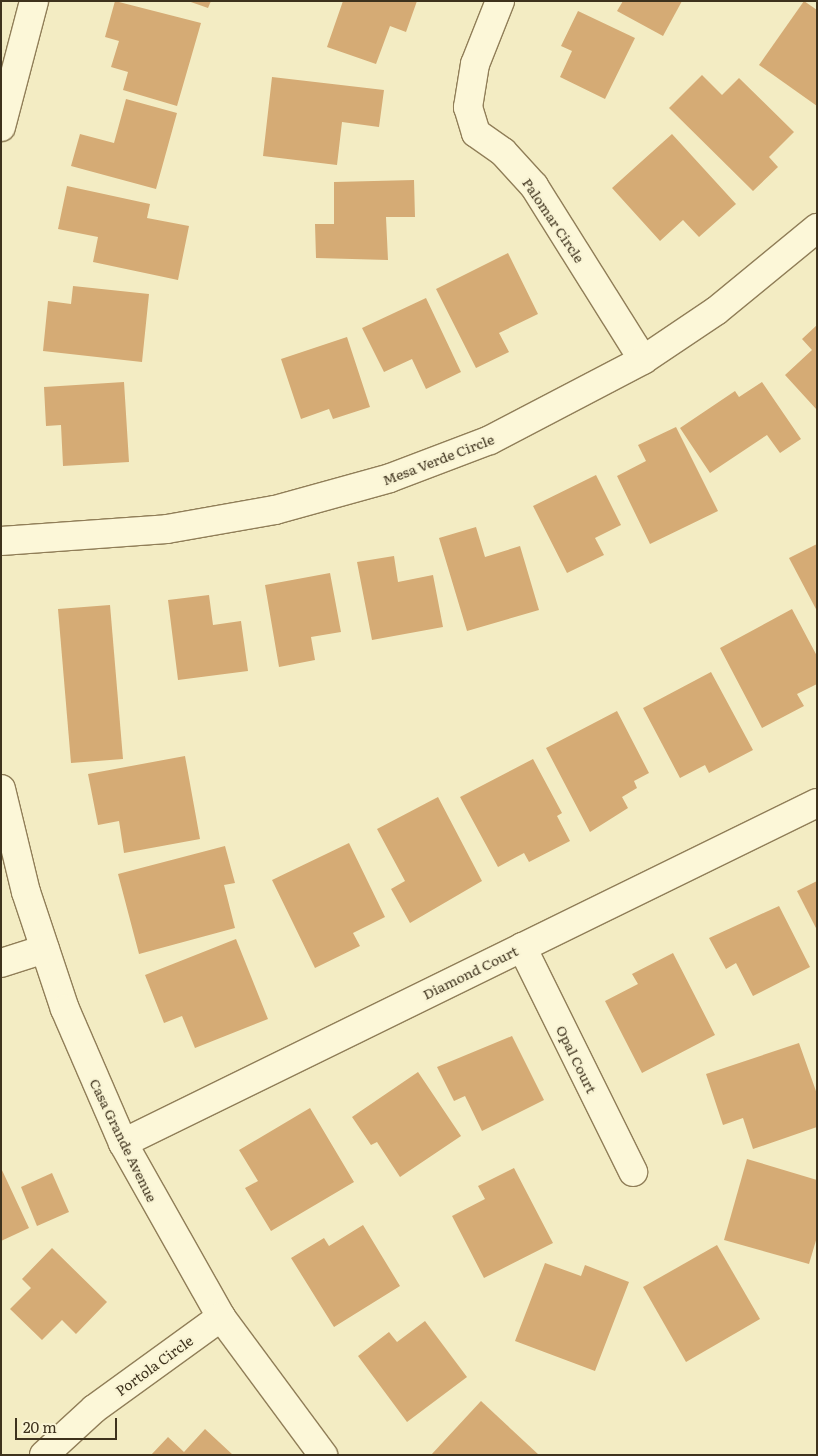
<!DOCTYPE html>
<style>
body{margin:0}
#map{position:relative;width:818px;height:1456px;overflow:hidden;background:#f3ecc3;font-family:Literata,serif}
div>[style]{position:absolute}
[style*='--x']{left:calc(var(--x)*1px);top:calc(var(--y)*1px);width:calc(var(--w)*1px);rotate:calc(var(--a)*1deg)}
.building>*{inset:0;background:#d5ab75}
.roads{filter:drop-shadow(1px 0 #907e58) drop-shadow(-1px 0 #907e58) drop-shadow(0 1px #907e58) drop-shadow(0 -1px #907e58)}
.minor>*{height:28px;margin:-14px;padding:0 14px;transform-origin:14px;border-radius:14px;background:#fcf7d8}
span{translate:-50% -50%;white-space:nowrap;text-align:center;line-height:1.15;-webkit-text-stroke:4.5px #f9f4d4;paint-order:stroke}
.street-label{font-size:14px;color:#3e321d}
.frame{position:absolute;inset:0;border:2px solid #3e321d;pointer-events:none}
.scale{position:absolute;left:15px;top:1418px;width:102px;height:22px;box-sizing:border-box;border:2px solid #3e321d;border-top:0;padding-left:6px;font-size:15px;line-height:18px;white-space:nowrap;color:#3e321d;-webkit-text-stroke:4px #f9f4d4;paint-order:stroke}
</style>
<div id="map">
<div class="building">
<i style="clip-path:polygon(115px 1px,201px 23px,177px 106px,123px 90px,128px 72px,111px 67px,119px 41px,105px 37px)"></i>
<i style="clip-path:polygon(188px 1px,211px 1px,208px 8px)"></i>
<i style="clip-path:polygon(343px 1px,417px 1px,406px 32px,390px 26px,376px 64px,327px 47px)"></i>
<i style="clip-path:polygon(623px 1px,682px 1px,663px 36px,617px 11px)"></i>
<i style="clip-path:polygon(804px 1px,817px 10px,817px 106px,759px 65px)"></i>
<i style="clip-path:polygon(578px 11px,635px 38px,605px 99px,560px 77px,572px 51px,561px 46px)"></i>
<i style="clip-path:polygon(702px 75px,722px 95px,739px 78px,794px 132px,769px 157px,778px 167px,753px 191px,669px 108px)"></i>
<i style="clip-path:polygon(272px 77px,384px 90px,379px 127px,342px 122px,337px 165px,263px 156px)"></i>
<i style="clip-path:polygon(126px 99px,177px 113px,156px 189px,71px 166px,80px 134px,114px 143px)"></i>
<i style="clip-path:polygon(672px 134px,736px 204px,699px 237px,683px 220px,660px 241px,612px 188px)"></i>
<i style="clip-path:polygon(414px 180px,415px 217px,386px 217px,388px 260px,316px 258px,315px 224px,334px 224px,334px 182px)"></i>
<i style="clip-path:polygon(67px 186px,150px 204px,147px 218px,189px 226px,178px 280px,93px 262px,98px 237px,58px 229px)"></i>
<i style="clip-path:polygon(508px 253px,538px 314px,499px 333px,509px 352px,476px 368px,436px 289px)"></i>
<i style="clip-path:polygon(73px 286px,149px 294px,142px 362px,43px 351px,48px 301px,71px 304px)"></i>
<i style="clip-path:polygon(426px 298px,461px 372px,426px 389px,412px 359px,384px 372px,362px 328px)"></i>
<i style="clip-path:polygon(817px 325px,817px 410px,785px 375px,812px 350px,802px 339px)"></i>
<i style="clip-path:polygon(347px 337px,370px 407px,333px 419px,329px 409px,301px 419px,281px 359px)"></i>
<i style="clip-path:polygon(124px 382px,129px 462px,63px 466px,61px 425px,46px 426px,44px 387px)"></i>
<i style="clip-path:polygon(762px 382px,801px 439px,780px 453px,767px 435px,710px 473px,680px 428px,735px 391px,739px 397px)"></i>
<i style="clip-path:polygon(676px 427px,718px 511px,650px 544px,617px 476px,646px 461px,638px 445px)"></i>
<i style="clip-path:polygon(596px 475px,621px 525px,595px 538px,604px 555px,567px 573px,533px 506px)"></i>
<i style="clip-path:polygon(476px 527px,485px 557px,520px 546px,539px 610px,467px 631px,439px 538px)"></i>
<i style="clip-path:polygon(817px 544px,817px 611px,789px 558px)"></i>
<i style="clip-path:polygon(394px 556px,398px 582px,433px 575px,443px 627px,372px 640px,357px 562px)"></i>
<i style="clip-path:polygon(330px 573px,341px 632px,311px 637px,315px 660px,279px 667px,265px 585px)"></i>
<i style="clip-path:polygon(209px 595px,213px 625px,241px 621px,248px 671px,178px 680px,168px 600px)"></i>
<i style="clip-path:polygon(110px 605px,123px 759px,71px 763px,58px 609px)"></i>
<i style="clip-path:polygon(792px 609px,817px 656px,817px 684px,797px 694px,804px 706px,762px 728px,720px 648px)"></i>
<i style="clip-path:polygon(711px 672px,753px 750px,709px 773px,705px 765px,680px 778px,643px 708px)"></i>
<i style="clip-path:polygon(617px 711px,649px 773px,634px 781px,637px 788px,622px 797px,628px 808px,590px 832px,546px 748px)"></i>
<i style="clip-path:polygon(185px 756px,200px 839px,124px 853px,119px 821px,98px 825px,88px 774px)"></i>
<i style="clip-path:polygon(533px 759px,562px 813px,557px 816px,570px 841px,529px 862px,524px 853px,498px 867px,460px 797px)"></i>
<i style="clip-path:polygon(438px 797px,482px 881px,410px 923px,391px 889px,405px 881px,377px 829px)"></i>
<i style="clip-path:polygon(349px 843px,385px 917px,353px 933px,360px 946px,315px 968px,272px 880px)"></i>
<i style="clip-path:polygon(225px 846px,235px 883px,224px 885px,235px 928px,139px 954px,118px 874px)"></i>
<i style="clip-path:polygon(817px 881px,817px 930px,797px 891px)"></i>
<i style="clip-path:polygon(779px 906px,810px 967px,753px 996px,736px 963px,726px 969px,709px 938px)"></i>
<i style="clip-path:polygon(236px 939px,268px 1019px,195px 1048px,182px 1016px,164px 1023px,145px 975px)"></i>
<i style="clip-path:polygon(673px 953px,715px 1035px,642px 1073px,605px 1001px,638px 984px,632px 974px)"></i>
<i style="clip-path:polygon(512px 1036px,544px 1100px,482px 1131px,465px 1096px,454px 1101px,437px 1067px)"></i>
<i style="clip-path:polygon(799px 1043px,817px 1094px,817px 1127px,753px 1149px,743px 1118px,723px 1125px,706px 1074px)"></i>
<i style="clip-path:polygon(418px 1072px,461px 1136px,400px 1177px,377px 1142px,371px 1145px,352px 1117px)"></i>
<i style="clip-path:polygon(310px 1108px,354px 1182px,271px 1231px,245px 1188px,258px 1181px,239px 1150px)"></i>
<i style="clip-path:polygon(747px 1159px,817px 1180px,817px 1237px,809px 1264px,724px 1240px)"></i>
<i style="clip-path:polygon(1px 1168px,29px 1228px,1px 1241px)"></i>
<i style="clip-path:polygon(514px 1168px,553px 1243px,484px 1278px,452px 1216px,485px 1199px,478px 1186px)"></i>
<i style="clip-path:polygon(52px 1173px,69px 1212px,37px 1226px,21px 1187px)"></i>
<i style="clip-path:polygon(363px 1225px,400px 1286px,334px 1327px,291px 1258px,324px 1238px,329px 1246px)"></i>
<i style="clip-path:polygon(717px 1245px,760px 1319px,686px 1362px,643px 1287px)"></i>
<i style="clip-path:polygon(52px 1248px,107px 1302px,76px 1334px,62px 1320px,42px 1340px,10px 1309px,31px 1288px,22px 1279px)"></i>
<i style="clip-path:polygon(545px 1263px,581px 1276px,585px 1265px,629px 1282px,595px 1371px,515px 1341px)"></i>
<i style="clip-path:polygon(425px 1321px,467px 1377px,407px 1422px,358px 1356px,389px 1332px,397px 1342px)"></i>
<i style="clip-path:polygon(481px 1401px,539px 1455px,431px 1455px)"></i>
<i style="clip-path:polygon(205px 1429px,233px 1455px,151px 1455px,168px 1437px,184px 1452px)"></i>
</div>
<div class="roads">
<div class="minor">
<i style="--x:500;--y:1;--w:68;--a:111.6"></i>
<i style="--x:475;--y:64;--w:44;--a:99.2"></i>
<i style="--x:468;--y:107;--w:27;--a:73"></i>
<i style="--x:476;--y:133;--w:33;--a:35"></i>
<i style="--x:503;--y:152;--w:46;--a:47.6"></i>
<i style="--x:534;--y:186;--w:205;--a:57.9"></i>
<i style="--x:1;--y:127;--w:130;--a:-75.3"></i>
<i style="--x:1;--y:541;--w:166;--a:-4.1"></i>
<i style="--x:167;--y:529;--w:110;--a:-10"></i>
<i style="--x:275;--y:510;--w:119;--a:-15.5"></i>
<i style="--x:390;--y:478;--w:107;--a:-20.8"></i>
<i style="--x:490;--y:440;--w:173;--a:-27.6"></i>
<i style="--x:643;--y:360;--w:88;--a:-33.9"></i>
<i style="--x:716;--y:311;--w:131;--a:-39.4"></i>
<i style="--x:1;--y:789;--w:106;--a:76.4"></i>
<i style="--x:26;--y:892;--w:123;--a:71.6"></i>
<i style="--x:65;--y:1009;--w:146;--a:66.6"></i>
<i style="--x:123;--y:1143;--w:200;--a:60.6"></i>
<i style="--x:221;--y:1317;--w:172;--a:53.5"></i>
<i style="--x:522;--y:947;--w:251;--a:63.7"></i>
<i style="--x:1;--y:963;--w:46;--a:-17.7"></i>
<i style="--x:123;--y:1143;--w:773;--a:-26.1"></i>
<i style="--x:44;--y:1455;--w:68;--a:-42.6"></i>
<i style="--x:94;--y:1409;--w:157;--a:-35.9"></i>
</div>
</div>
<div class="street-label">
<span style="left:554px;top:220px;rotate:56deg">Palomar Circle</span>
<span style="left:438px;top:459px;rotate:-21deg">Mesa Verde Circle</span>
<span style="left:470px;top:972px;rotate:-26deg">Diamond Court</span>
<span style="left:577px;top:1059px;rotate:64deg">Opal Court</span>
<span style="left:124px;top:1140px;rotate:64deg">Casa Grande Avenue</span>
<span style="left:154px;top:1365px;rotate:-36deg">Portola Circle</span>
</div>
<div class="frame"></div>
<div class="scale">20 m</div>
</div>
